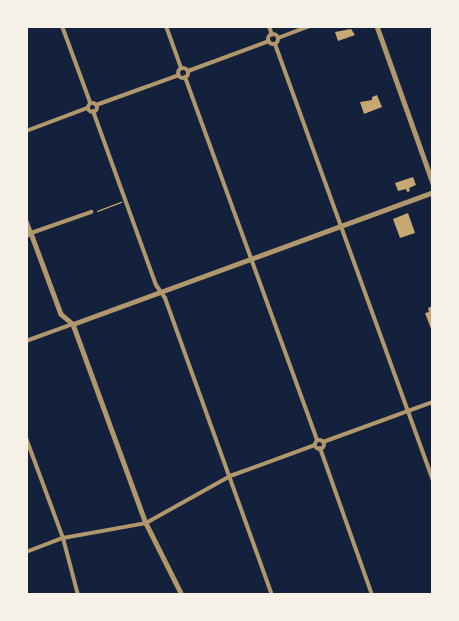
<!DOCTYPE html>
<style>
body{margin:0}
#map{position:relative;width:459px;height:621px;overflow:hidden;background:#14213d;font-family:Mulish,sans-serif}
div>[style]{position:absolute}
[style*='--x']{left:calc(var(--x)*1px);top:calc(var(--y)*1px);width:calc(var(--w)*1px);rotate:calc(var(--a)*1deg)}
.building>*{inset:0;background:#c6a872}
.path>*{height:1px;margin:-0.5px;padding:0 0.5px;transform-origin:0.5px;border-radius:0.5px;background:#e5c07b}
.minor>*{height:4px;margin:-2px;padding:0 2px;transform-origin:2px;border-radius:2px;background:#b1986c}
.minor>.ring{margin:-2px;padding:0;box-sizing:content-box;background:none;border:4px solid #b1986c;border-radius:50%}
.tertiary>*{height:4.5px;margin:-2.25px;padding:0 2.25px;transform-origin:2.25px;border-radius:2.25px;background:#b1986c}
span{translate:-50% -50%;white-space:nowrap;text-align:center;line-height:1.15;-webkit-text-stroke:4px #f6f1e7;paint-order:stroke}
.frame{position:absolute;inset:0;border:28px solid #f6f1e7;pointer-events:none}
</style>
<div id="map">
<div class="building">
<i style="clip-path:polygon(351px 29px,355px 35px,338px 41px,335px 32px)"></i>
<i style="clip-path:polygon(377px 95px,382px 107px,364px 114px,360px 102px,372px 100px,372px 97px)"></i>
<i style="clip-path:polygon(413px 177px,416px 185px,409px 188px,410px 191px,407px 192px,406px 189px,398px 191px,395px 183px)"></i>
<i style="clip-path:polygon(408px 213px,415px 233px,400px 238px,393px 219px)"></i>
<i style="clip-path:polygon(433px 306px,433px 334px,425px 313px,429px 312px,428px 308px)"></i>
</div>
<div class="path">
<i style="--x:97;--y:211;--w:26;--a:-21"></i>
</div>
<div class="minor">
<i style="--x:62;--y:26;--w:81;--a:69.8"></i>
<i style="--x:166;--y:26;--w:45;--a:70.3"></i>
<i style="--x:269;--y:26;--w:9;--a:72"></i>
<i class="ring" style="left:268px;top:34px;width:6px;height:6px"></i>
<i style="--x:278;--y:38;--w:34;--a:-21"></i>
<i style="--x:275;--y:44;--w:465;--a:70.1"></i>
<i class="ring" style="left:178px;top:68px;width:6px;height:6px"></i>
<i style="--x:188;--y:71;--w:86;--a:-20.3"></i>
<i style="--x:185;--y:77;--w:386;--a:70"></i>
<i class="ring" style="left:87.5px;top:102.5px;width:5px;height:5px"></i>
<i style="--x:96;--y:105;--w:88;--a:-19.9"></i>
<i style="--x:93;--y:111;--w:185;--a:70.1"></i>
<i style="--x:156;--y:285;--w:16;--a:55"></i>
<i style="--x:165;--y:298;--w:316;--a:70.2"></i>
<i style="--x:26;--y:131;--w:65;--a:-20.7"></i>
<i style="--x:26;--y:220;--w:14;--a:69"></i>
<i style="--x:31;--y:233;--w:64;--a:-19.3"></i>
<i style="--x:26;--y:341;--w:50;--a:-19.9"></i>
<i style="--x:26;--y:438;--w:107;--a:69.7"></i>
<i style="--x:63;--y:538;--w:59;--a:75.3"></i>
<i class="ring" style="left:314.5px;top:439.5px;width:5px;height:5px"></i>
<i style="--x:323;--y:442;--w:117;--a:-20"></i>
<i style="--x:320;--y:448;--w:156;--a:70.5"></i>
<i style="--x:26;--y:552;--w:40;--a:-21"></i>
<i style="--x:63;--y:538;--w:84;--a:-10.2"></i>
<i style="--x:146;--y:523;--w:96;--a:-29.2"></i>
<i style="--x:230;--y:476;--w:90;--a:-20"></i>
</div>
<div class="tertiary">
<i style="--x:377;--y:26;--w:167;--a:70.4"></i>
<i style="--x:26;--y:235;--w:5;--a:-22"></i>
<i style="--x:31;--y:233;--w:86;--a:69.7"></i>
<i style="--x:61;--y:314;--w:16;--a:40"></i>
<i style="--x:73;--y:324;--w:212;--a:69.9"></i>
<i style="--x:146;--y:523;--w:80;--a:63.4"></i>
<i style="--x:73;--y:324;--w:383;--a:-20.1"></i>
</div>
<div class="frame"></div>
</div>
